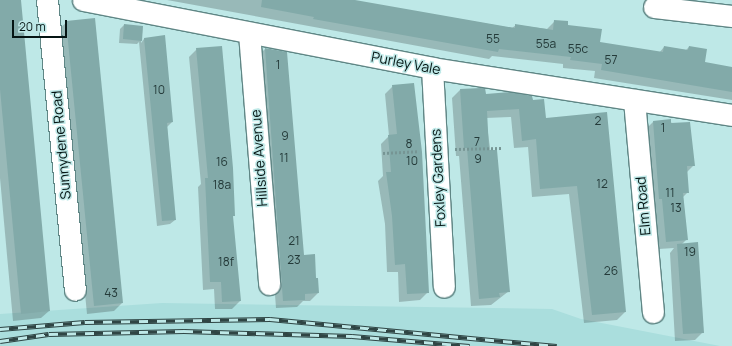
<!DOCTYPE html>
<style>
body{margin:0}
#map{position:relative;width:732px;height:346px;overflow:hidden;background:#bee8e7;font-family:Manrope,sans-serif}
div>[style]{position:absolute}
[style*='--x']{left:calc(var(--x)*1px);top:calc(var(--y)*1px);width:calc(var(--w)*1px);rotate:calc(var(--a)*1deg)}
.built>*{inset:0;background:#aadedd}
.shadow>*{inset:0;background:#0003}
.building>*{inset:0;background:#82aaa9}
.path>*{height:2.5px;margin-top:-1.25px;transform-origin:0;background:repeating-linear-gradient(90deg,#769594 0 2px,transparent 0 4px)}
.roads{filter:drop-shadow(1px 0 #5f8685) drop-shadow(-1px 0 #5f8685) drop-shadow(0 1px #5f8685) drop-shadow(0 -1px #5f8685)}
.minor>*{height:21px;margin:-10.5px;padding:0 10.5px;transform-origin:10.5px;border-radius:10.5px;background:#fff}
.rail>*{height:4.5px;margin-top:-2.25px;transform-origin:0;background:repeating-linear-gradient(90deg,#bee8e7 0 9px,#2f4544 0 18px);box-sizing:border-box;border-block:1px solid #2f4544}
span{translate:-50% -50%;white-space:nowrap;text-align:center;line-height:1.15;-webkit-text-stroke:3px #bee8e7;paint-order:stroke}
.number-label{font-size:12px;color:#243a39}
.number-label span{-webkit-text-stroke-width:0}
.street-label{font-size:14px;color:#051514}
.scale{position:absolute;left:12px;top:20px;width:55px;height:18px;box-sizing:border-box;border:2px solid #051514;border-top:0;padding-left:5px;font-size:12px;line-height:14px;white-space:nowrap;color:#051514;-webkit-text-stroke:3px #bee8e7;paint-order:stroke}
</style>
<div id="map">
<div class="built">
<i style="clip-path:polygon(162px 303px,552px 309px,581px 319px,720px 346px,0 346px,0 314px)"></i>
</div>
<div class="shadow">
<i style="clip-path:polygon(0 0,20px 0,49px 311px,41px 318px,13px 321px,0 178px)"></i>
<i style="clip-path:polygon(167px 0,349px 0,512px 28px,516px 25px,547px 29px,555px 21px,599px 43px,659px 53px,664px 47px,686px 50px,689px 47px,704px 63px,732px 68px,732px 100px,594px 78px,595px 71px,563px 68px,563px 64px,492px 56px,489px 59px)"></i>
<i style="clip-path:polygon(67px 22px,122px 303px,114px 311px,87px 314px,59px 29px)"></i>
<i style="clip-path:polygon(124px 25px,142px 27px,141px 43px,144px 39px,164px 37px,172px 122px,167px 127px,175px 220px,170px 224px,157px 226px,139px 42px,137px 44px,119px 43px,120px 29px)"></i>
<i style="clip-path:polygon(197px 49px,234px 215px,232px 218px,240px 301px,232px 309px,215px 309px,214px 289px,203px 290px,198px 187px,201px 184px,189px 57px)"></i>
<i style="clip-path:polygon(265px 49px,286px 53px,303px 256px,315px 279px,318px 293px,310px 301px,303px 301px,297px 307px,276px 308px,257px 57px)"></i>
<i style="clip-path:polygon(393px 86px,428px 292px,420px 300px,399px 302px,398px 272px,387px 272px,385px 224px,378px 181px,383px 176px,381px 144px,389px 136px,385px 94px)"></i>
<i style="clip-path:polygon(460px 90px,532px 101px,545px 119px,606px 113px,625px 312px,617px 320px,584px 323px,569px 194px,532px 197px,528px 147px,514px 148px,511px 117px,486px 118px,509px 291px,491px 305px,471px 306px,459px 156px,456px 156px,452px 98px)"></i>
<i style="clip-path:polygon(670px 120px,694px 165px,686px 173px,688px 192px,683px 197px,687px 239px,682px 244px,703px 332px,695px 340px,675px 341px,670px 253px,674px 248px,659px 249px,655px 206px,652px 206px,645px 130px,653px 122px)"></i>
</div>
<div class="building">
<i style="clip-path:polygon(0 0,21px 0,50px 311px,21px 314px,0 89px)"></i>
<i style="clip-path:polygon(262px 0,355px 0,515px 28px,515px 24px,553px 30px,554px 20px,568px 21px,568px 25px,602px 29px,600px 42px,663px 52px,664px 46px,688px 50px,689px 46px,707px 49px,705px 62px,732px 67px,732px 92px,601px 70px,602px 64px,570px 60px,571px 57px,499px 49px,498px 52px,313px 19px,314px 17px,261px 7px)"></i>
<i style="clip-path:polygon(95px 18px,123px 303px,94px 306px,66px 21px)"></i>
<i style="clip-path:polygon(124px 24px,143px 26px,142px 41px,123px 39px)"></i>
<i style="clip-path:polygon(165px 35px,173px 122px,167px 123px,176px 220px,162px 221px,144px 38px)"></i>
<i style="clip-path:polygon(222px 46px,233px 168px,235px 216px,233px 216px,241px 301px,222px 302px,221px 282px,210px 282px,205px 178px,208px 178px,196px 48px)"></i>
<i style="clip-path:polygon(265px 48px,287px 52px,304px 255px,315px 254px,316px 278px,318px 278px,319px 293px,305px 294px,305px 300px,283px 301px)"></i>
<i style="clip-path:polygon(414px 83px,422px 152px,429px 293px,407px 294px,405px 264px,395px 265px,392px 216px,386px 172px,391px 172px,388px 135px,397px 134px,392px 85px)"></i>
<i style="clip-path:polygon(481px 88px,485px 88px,486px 94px,510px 92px,532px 96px,533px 100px,544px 99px,546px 118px,607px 112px,626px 312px,592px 315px,577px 186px,540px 189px,536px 139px,522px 141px,519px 109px,487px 111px,489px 150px,497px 150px,510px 292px,499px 293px,500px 297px,479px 299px,467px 148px,464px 148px,460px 89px)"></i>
<i style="clip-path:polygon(671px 119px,671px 123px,690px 122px,695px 166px,687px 166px,689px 193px,683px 193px,688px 240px,666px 242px,662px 199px,659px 199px,653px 121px)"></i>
<i style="clip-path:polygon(698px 242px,704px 333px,683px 334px,677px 244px)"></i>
</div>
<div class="path">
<i style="--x:455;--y:149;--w:46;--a:-1.2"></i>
<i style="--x:383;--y:153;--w:35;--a:-3"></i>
</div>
<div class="roads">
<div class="minor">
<i style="--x:47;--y:0;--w:291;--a:84.5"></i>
<i style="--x:83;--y:0;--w:356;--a:11"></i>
<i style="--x:432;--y:68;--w:304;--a:8.9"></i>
<i style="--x:654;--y:7;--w:79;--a:6.6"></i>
<i style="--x:249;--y:33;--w:252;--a:85.4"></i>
<i style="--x:432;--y:68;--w:219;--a:86.9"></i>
<i style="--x:634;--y:100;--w:213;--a:84.9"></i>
</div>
</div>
<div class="rail">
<i style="--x:0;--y:329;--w:85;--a:-4.7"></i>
<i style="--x:85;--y:322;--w:185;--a:-0.9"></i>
<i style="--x:270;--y:319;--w:288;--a:5.4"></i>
<i style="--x:0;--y:341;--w:49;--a:-8.1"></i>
<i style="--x:49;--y:334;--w:135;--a:-1.3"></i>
<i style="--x:184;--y:331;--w:168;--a:1.7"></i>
<i style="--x:352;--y:336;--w:118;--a:4.8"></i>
</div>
<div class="number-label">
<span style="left:493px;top:39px">55</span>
<span style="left:546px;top:44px">55a</span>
<span style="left:578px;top:49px">55c</span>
<span style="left:611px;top:60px">57</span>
<span style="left:278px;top:65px">1</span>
<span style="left:159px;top:90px">10</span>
<span style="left:598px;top:121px">2</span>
<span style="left:663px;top:128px">1</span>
<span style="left:285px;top:136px">9</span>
<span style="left:477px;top:142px">7</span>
<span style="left:409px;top:144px">8</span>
<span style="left:284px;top:158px">11</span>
<span style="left:478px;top:159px">9</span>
<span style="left:412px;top:161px">10</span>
<span style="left:222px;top:162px">16</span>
<span style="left:602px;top:184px">12</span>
<span style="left:222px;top:185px">18a</span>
<span style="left:670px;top:193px">11</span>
<span style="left:676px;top:208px">13</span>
<span style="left:294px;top:241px">21</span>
<span style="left:690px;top:252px">19</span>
<span style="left:294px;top:260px">23</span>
<span style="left:226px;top:262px">18f</span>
<span style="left:611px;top:271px">26</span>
<span style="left:111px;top:293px">43</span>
</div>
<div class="street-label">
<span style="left:406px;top:63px;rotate:11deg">Purley Vale</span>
<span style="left:61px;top:145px;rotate:-95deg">Sunnydene Road</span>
<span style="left:259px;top:158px;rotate:-94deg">Hillside Avenue</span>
<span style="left:438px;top:178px;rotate:-93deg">Foxley Gardens</span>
<span style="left:643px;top:206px;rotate:-95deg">Elm Road</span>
</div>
<div class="scale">20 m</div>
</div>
